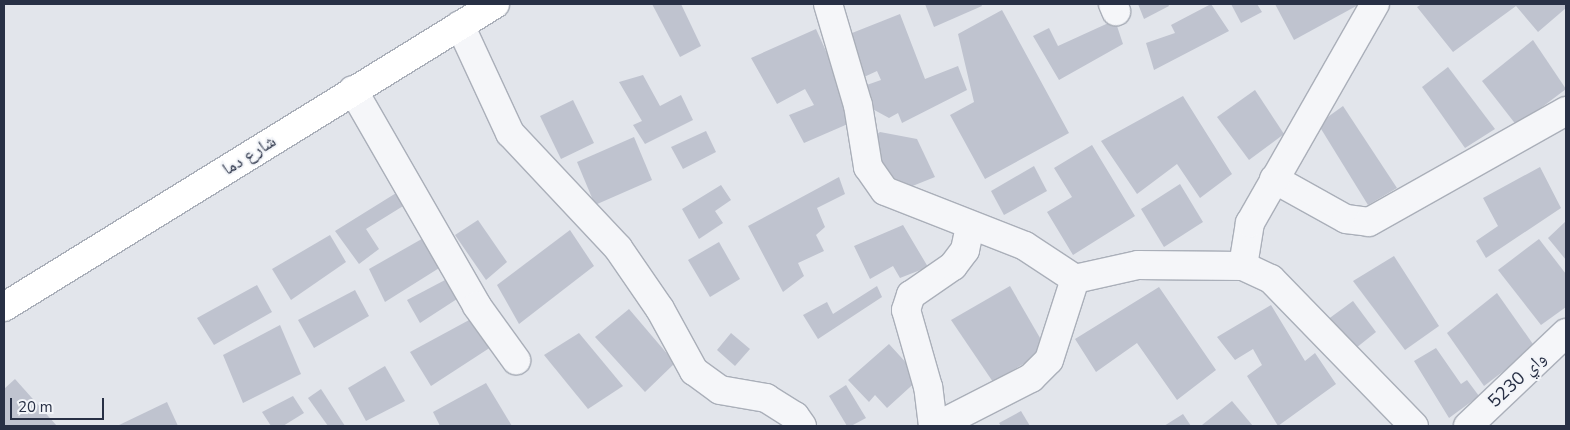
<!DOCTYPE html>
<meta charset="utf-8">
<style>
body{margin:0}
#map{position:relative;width:1570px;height:430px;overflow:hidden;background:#e2e5eb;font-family:"Nunito Sans","Noto Naskh Arabic",sans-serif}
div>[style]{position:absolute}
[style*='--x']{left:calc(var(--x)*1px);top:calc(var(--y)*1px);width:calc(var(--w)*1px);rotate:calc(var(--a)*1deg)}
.building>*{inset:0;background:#bfc3cf}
.roads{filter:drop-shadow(1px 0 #aaafb9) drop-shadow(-1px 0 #aaafb9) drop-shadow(0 1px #aaafb9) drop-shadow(0 -1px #aaafb9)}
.minor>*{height:28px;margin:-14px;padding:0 14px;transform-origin:14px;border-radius:14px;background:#f5f6f9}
.tertiary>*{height:28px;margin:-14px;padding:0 14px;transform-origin:14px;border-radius:14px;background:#f5f6f9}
.secondary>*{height:28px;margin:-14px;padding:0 14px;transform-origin:14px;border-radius:14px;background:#fff}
span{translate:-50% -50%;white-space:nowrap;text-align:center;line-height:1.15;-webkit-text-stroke:4px #f2f4f8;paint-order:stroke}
.street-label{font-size:18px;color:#283045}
.frame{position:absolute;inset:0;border:5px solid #283045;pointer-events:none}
.scale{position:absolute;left:10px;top:398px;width:94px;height:22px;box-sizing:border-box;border:2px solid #283045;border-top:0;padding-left:6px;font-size:15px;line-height:18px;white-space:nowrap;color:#283045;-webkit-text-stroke:4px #f2f4f8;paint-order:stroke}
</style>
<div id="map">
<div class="building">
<i style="clip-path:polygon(652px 4px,681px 4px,701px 46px,680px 57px)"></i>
<i style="clip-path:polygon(925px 4px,981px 4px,982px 6px,934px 27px)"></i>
<i style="clip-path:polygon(1138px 4px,1168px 4px,1169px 6px,1144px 19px)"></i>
<i style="clip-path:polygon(1211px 4px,1229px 31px,1154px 70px,1146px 43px,1175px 33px,1171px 25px)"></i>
<i style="clip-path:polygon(1231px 4px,1257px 4px,1262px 12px,1241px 23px)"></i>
<i style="clip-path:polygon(1275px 4px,1360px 4px,1294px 40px)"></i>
<i style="clip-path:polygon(1422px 4px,1566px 4px,1566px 8px,1538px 32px,1516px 6px,1453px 52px,1417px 7px)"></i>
<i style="clip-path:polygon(1002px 10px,1069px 133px,985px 179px,950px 115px,974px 102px,958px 34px)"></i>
<i style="clip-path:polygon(900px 14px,925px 79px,958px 66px,967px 90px,902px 123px,898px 113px,889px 118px,867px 106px,861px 87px,881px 80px,877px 71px,864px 77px,847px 35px)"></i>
<i style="clip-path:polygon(1115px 20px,1123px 44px,1059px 80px,1033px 36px,1049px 28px,1058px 46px)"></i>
<i style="clip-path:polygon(816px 29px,857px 120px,804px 143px,789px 115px,814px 105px,805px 89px,777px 104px,751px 58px)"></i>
<i style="clip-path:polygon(1533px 40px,1566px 89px,1517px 126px,1482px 81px)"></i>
<i style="clip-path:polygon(1448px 67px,1495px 129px,1465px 148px,1422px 87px)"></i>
<i style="clip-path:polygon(643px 75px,660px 106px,681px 95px,693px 120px,645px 144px,633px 125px,642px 121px,619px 82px)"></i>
<i style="clip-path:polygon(1255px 90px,1284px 134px,1249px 160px,1217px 117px)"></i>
<i style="clip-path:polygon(1183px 96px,1232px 174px,1200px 198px,1177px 164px,1137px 194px,1101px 141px)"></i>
<i style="clip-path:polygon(573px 100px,594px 143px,561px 159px,540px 116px)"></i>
<i style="clip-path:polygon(1343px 106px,1397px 188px,1368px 205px,1318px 124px)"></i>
<i style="clip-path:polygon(706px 131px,716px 152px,683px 169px,671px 147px)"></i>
<i style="clip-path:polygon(880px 132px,917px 139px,935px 177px,895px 193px,870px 139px)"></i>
<i style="clip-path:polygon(634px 137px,652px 180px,595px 205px,577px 162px)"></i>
<i style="clip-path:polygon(1092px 145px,1135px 216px,1073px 255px,1047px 212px,1072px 197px,1054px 168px)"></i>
<i style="clip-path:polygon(1034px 166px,1047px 191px,1004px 215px,991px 191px)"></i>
<i style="clip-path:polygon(1540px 167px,1561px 208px,1486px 258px,1476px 241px,1498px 226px,1483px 198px)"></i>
<i style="clip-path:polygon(839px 177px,845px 194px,817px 208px,825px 227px,816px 235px,824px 251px,798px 263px,804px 276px,783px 292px,748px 226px)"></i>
<i style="clip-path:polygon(1180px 184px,1203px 222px,1164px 247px,1141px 209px)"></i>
<i style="clip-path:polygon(721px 185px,731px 200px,715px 211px,723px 223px,699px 239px,682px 209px)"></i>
<i style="clip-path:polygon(401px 190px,408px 203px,366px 229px,379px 249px,359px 264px,335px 231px)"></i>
<i style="clip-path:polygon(478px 220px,507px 262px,486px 280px,455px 235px)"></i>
<i style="clip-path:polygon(1566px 221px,1566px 260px,1548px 238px)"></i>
<i style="clip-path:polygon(903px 225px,928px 267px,900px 278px,893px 266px,870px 279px,854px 246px)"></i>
<i style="clip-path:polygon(570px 230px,594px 266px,519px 324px,497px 285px)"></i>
<i style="clip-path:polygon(330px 235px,346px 262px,291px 300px,272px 269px)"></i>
<i style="clip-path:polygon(427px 236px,444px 265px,385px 302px,369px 269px)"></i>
<i style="clip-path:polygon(1539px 239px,1566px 274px,1566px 307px,1541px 325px,1498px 270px)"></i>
<i style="clip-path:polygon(719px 242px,740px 279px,710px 297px,688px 260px)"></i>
<i style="clip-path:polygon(1394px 256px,1439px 326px,1405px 350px,1353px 281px)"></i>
<i style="clip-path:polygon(445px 280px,457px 299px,420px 323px,407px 300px)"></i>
<i style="clip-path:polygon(257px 285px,272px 312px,214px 345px,197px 318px)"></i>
<i style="clip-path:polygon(877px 286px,882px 297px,818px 339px,803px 315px,827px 302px,833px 314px)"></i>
<i style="clip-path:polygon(1010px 286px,1047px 350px,993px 382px,951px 320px)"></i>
<i style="clip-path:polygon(1159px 287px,1216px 370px,1177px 400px,1137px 343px,1096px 372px,1075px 339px)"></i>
<i style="clip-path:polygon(355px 290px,369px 316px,314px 348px,298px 320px)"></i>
<i style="clip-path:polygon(1497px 293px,1535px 347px,1484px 386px,1447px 333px)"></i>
<i style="clip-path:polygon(1353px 301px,1376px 332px,1351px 352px,1327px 320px)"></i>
<i style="clip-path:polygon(1271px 305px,1305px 361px,1315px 353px,1336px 384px,1278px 426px,1247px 376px,1262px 365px,1253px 349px,1235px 360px,1217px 337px)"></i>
<i style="clip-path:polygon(629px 309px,675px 363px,645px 392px,595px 337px)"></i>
<i style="clip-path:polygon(471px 319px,491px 347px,431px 386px,410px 352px)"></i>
<i style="clip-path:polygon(280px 325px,301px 374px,243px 403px,223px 355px)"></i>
<i style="clip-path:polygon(579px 333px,623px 386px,588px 409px,544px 355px)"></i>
<i style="clip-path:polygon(731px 333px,750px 349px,735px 366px,717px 350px)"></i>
<i style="clip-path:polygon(889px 344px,920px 378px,887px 408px,875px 395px,869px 402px,848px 380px)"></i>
<i style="clip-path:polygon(1436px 348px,1461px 384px,1467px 380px,1479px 396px,1449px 418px,1414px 361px)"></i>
<i style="clip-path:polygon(385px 366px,405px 401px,366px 421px,348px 388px)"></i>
<i style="clip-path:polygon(15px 379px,57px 426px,4px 426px,4px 389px)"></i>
<i style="clip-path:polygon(486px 383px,512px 426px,440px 426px,433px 412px)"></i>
<i style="clip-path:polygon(846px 385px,866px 418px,851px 426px,847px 426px,829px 396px)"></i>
<i style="clip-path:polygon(321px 389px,345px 426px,328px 426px,308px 398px)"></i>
<i style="clip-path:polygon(293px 396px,304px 413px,283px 426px,271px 426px,262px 412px)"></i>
<i style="clip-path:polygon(1232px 401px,1253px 426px,1203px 426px,1202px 425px)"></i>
<i style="clip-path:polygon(167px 402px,178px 426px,117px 426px)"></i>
<i style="clip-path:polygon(1021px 411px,1030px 426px,1001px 426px,999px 423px)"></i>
<i style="clip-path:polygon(1183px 414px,1191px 426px,1164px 426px)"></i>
</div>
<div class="roads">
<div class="minor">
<i style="--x:828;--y:4;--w:105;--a:73.5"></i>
<i style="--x:858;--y:105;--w:63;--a:80.8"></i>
<i style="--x:868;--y:167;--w:29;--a:55"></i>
<i style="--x:885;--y:191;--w:150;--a:21.4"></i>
<i style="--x:1025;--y:246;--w:60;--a:33.4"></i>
<i style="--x:1075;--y:279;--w:65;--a:-12.5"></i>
<i style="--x:1138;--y:265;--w:105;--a:0.5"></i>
<i style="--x:1243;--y:266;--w:31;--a:25"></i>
<i style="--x:1271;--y:279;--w:205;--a:45.8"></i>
<i style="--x:1113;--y:4;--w:8;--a:67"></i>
<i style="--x:460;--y:25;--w:119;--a:65.2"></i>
<i style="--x:510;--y:133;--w:158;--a:46.8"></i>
<i style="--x:618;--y:248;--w:74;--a:55.5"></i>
<i style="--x:660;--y:309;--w:71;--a:61.3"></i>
<i style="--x:694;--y:371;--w:32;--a:36"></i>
<i style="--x:720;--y:390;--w:47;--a:9.9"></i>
<i style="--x:766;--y:398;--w:34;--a:32"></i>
<i style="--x:795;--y:416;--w:12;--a:55"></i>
<i style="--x:353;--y:90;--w:249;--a:60.1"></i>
<i style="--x:477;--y:306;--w:67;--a:54.2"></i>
<i style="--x:1274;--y:179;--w:82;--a:29.1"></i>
<i style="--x:1346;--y:219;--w:23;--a:7"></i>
<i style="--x:1369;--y:222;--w:226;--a:-29.4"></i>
<i style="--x:1243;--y:266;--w:44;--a:-80.8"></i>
<i style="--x:1250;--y:223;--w:252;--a:-60.3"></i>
<i style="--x:933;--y:426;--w:39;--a:-97"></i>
<i style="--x:928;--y:387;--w:80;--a:-105.9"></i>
<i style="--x:906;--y:310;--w:16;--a:-72"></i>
<i style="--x:911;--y:295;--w:51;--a:-34.6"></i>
<i style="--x:953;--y:266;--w:20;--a:-53"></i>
<i style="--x:965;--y:250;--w:25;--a:-78"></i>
<i style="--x:937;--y:426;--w:106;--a:-27.1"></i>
<i style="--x:1031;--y:378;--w:25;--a:-45"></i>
<i style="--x:1049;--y:360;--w:85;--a:-72.2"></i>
</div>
<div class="tertiary">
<i style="--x:1468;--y:426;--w:135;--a:-43.5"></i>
</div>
<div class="secondary">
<i style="--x:4;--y:307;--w:577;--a:-31.68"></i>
</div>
</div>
<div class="street-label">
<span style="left:249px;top:155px;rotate:-32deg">شارع دما</span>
<span style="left:1517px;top:380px;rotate:-43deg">واي 5230</span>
</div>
<div class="frame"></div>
<div class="scale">20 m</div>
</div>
